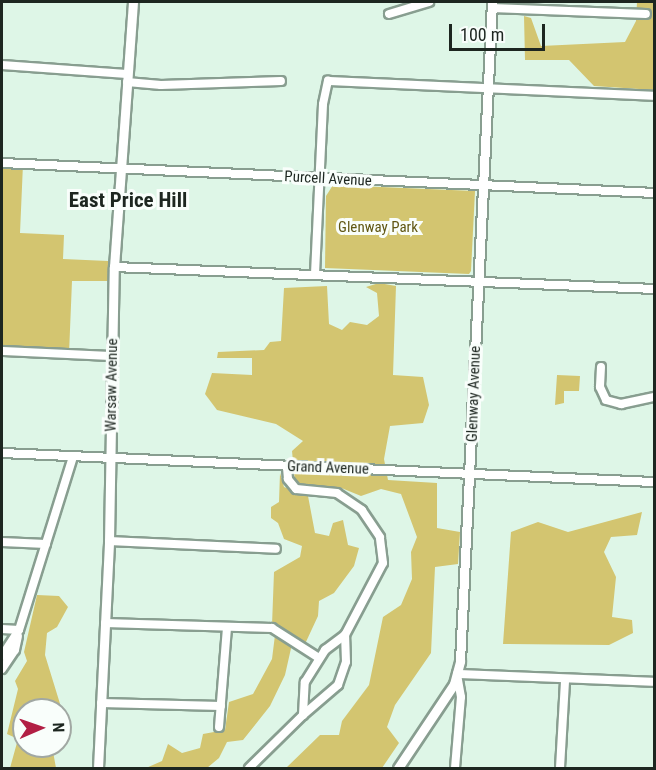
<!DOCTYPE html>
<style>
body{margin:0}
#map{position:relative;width:656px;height:770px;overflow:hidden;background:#def6e7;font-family:"Roboto Condensed",sans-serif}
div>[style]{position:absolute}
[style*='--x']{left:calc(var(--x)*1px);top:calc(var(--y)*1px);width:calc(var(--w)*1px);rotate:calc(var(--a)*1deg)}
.green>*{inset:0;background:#d3c570}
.roads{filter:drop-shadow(2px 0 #889e90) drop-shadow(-2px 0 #889e90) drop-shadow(0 2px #889e90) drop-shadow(0 -2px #889e90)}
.minor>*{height:8px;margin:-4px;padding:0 4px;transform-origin:4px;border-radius:4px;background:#fff}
.major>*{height:9px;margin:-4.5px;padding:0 4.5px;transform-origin:4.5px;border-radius:4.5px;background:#fff}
span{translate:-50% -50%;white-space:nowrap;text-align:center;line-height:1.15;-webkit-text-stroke:6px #f9fefb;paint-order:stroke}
.street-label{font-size:15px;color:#1d2620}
.park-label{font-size:15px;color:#615714}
.district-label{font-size:21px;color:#1d2620;font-weight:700}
.frame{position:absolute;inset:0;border:3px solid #1d2620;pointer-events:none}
.north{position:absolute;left:12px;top:698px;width:60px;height:60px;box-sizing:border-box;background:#f9fefb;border:2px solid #a1a8a3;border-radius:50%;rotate:88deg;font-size:16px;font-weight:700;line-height:24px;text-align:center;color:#1d2620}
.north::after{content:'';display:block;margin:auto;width:21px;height:27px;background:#b21f44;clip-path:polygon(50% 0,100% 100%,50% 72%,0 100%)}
.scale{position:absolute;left:449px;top:24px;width:96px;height:27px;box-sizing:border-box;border:3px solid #1d2620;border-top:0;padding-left:8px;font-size:18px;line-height:21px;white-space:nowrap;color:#1d2620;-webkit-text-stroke:4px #f9fefb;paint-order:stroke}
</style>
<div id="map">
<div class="green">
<i style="clip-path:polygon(637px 2px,654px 2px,654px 90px,594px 86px,569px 60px,525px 60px,524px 16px,531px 18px,541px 46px,625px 42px,636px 21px)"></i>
<i style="clip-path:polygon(2px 163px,23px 164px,20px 233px,64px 235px,63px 259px,108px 261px,108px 281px,72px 281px,69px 354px,2px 351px)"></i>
<i style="clip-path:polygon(333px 185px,475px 191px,471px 271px,469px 274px,325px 268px,326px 196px)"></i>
<i style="clip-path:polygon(379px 283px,396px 286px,393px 375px,423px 377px,429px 405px,423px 423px,390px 426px,384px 459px,388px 480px,437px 483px,437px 528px,460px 532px,458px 564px,435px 567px,431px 653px,395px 705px,387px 727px,399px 743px,382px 768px,286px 768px,320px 735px,339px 735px,342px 721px,369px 685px,383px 617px,401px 605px,412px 579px,411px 552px,417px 537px,401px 494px,381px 489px,361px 496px,339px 487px,309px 487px,295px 482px,292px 451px,303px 441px,276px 424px,217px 410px,205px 394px,212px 373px,252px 375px,252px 358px,217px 358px,218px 352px,264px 350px,270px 342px,281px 341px,284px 288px,327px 286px,329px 324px,342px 330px,350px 322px,367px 325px,379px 316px,377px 293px,366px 287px)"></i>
<i style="clip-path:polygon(557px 375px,580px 376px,579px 391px,564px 391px,564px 403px,555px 405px)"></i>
<i style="clip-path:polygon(280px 473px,284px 487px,308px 496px,315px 533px,329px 536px,333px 523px,343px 520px,348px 545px,359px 548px,354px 566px,334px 593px,319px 601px,318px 616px,305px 644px,272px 625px,274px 572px,300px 557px,302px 546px,284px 539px,278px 523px,271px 518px,271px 507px,279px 502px)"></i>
<i style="clip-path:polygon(642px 512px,637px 535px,611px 537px,604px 552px,616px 577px,612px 617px,632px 620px,633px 633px,609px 645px,503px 644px,511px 532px,538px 522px,568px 532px)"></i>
<i style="clip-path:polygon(37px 595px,59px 596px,68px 607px,57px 627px,47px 633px,45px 655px,65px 720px,60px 730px,60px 710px,24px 710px,24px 746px,52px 746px,56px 768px,10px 768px,18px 739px,7px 734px,18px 689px,15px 681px,27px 661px,24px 652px)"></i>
<i style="clip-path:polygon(275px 635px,292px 644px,285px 675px,270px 706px,243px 740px,227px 742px,219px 758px,207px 768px,146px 768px,162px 761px,168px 744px,182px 753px,200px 748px,203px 734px,225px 730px,229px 702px,253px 694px,272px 659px)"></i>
</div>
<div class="roads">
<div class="minor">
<i style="--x:492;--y:8;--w:154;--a:2.2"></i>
<i style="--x:389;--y:14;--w:42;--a:-16.7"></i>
<i style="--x:2;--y:65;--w:125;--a:4.1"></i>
<i style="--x:127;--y:82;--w:34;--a:5"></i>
<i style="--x:161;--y:85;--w:120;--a:-1.9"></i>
<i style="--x:2;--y:163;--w:653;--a:2.63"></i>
<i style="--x:114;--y:267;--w:540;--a:2.33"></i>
<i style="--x:315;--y:274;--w:170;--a:-87.3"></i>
<i style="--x:323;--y:104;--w:24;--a:-78"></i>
<i style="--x:328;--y:81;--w:326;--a:2.6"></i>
<i style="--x:2;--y:351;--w:110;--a:2.6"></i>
<i style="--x:601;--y:367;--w:20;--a:93"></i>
<i style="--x:600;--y:387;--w:14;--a:65"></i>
<i style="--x:606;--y:400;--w:16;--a:15"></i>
<i style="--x:621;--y:404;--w:34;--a:-12"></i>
<i style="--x:2;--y:453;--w:653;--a:2.55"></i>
<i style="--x:109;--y:541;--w:167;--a:2.7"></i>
<i style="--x:2;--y:542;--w:44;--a:2.6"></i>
<i style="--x:105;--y:623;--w:167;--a:1.7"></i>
<i style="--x:272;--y:628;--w:56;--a:32.6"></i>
<i style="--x:2;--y:629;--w:17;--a:3"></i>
<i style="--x:2;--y:656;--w:31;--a:-57"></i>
<i style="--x:19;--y:630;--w:181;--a:-72.7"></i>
<i style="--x:2;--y:669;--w:23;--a:-56"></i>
<i style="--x:15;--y:650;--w:14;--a:-78"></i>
<i style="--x:101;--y:703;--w:120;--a:1.4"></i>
<i style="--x:303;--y:715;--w:46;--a:-40.6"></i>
<i style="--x:338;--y:685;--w:24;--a:-71"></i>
<i style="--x:346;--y:662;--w:27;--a:-92"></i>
<i style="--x:219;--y:727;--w:100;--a:-85.4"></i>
<i style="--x:249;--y:768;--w:76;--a:-44.5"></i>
<i style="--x:303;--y:715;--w:33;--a:-87"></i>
<i style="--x:305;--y:682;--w:38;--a:-58"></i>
<i style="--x:325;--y:650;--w:25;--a:-37"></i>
<i style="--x:345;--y:635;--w:81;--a:-62.2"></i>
<i style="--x:383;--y:563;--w:26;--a:-97"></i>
<i style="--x:380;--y:537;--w:32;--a:-124"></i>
<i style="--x:362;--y:510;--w:30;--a:-146"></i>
<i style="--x:337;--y:493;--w:41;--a:-174.4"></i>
<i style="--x:296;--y:489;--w:13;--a:-129"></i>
<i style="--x:288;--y:479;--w:12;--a:-95"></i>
<i style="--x:455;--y:768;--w:71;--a:-85.2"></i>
<i style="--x:461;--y:697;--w:23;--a:-100"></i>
<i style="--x:457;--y:674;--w:197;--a:2.3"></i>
<i style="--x:560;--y:768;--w:88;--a:-86.7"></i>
</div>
<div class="major">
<i style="--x:98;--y:768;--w:227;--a:-87.2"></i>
<i style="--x:109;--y:541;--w:274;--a:-89"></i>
<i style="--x:114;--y:267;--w:266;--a:-85.9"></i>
<i style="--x:398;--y:768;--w:101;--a:-56.3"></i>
<i style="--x:454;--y:684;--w:24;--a:-75"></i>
<i style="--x:460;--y:661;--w:660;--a:-87.22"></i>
</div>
</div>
<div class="street-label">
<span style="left:328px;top:179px;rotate:3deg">Purcell Avenue</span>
<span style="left:112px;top:385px;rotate:-89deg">Warsaw Avenue</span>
<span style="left:474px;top:394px;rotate:-88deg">Glenway Avenue</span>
<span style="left:328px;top:468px;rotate:2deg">Grand Avenue</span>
</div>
<div class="park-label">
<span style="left:378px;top:228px">Glenway Park</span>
</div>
<div class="district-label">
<span style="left:128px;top:200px">East Price Hill</span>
</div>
<div class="frame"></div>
<div class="north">N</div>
<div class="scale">100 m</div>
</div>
